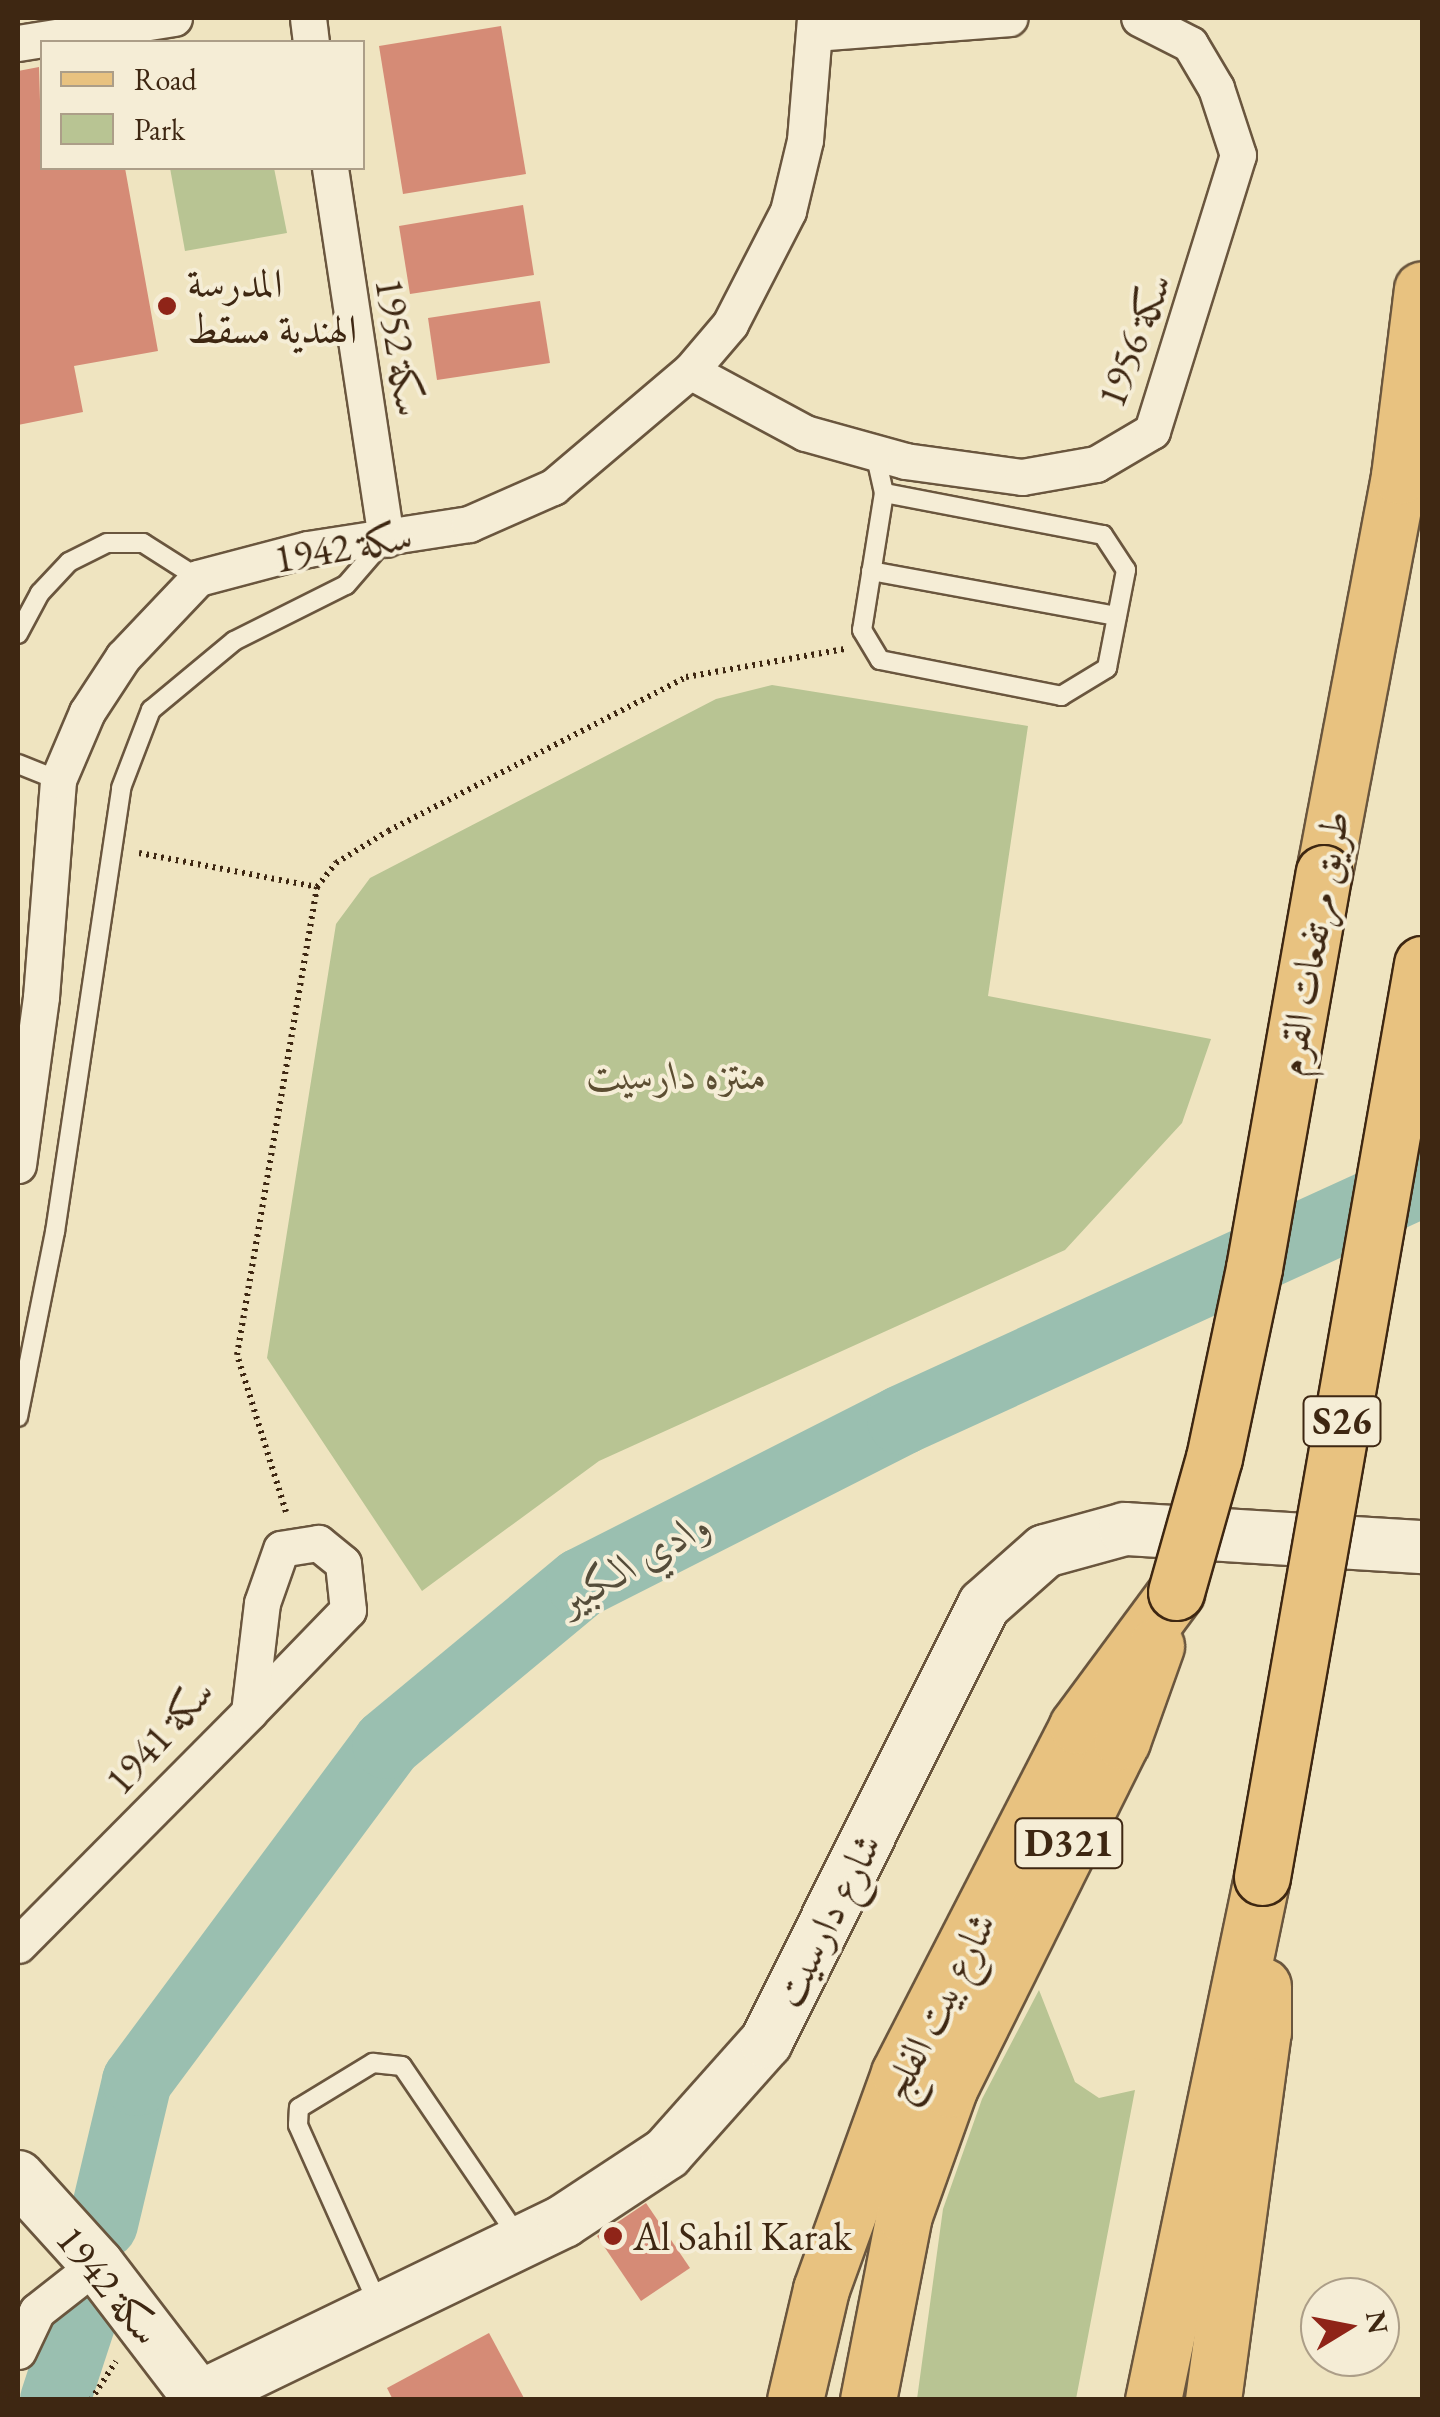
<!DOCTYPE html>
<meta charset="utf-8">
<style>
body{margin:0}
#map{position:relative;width:1440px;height:2417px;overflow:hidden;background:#efe4c0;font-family:"EB Garamond",Amiri,serif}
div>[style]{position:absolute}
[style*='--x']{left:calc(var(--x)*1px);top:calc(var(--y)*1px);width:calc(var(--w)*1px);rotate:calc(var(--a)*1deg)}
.green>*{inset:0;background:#b8c493}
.river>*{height:70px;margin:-35px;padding:0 35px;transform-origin:35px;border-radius:35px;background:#9abfb0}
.building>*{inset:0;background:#d58b76}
.path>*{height:6px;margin-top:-3px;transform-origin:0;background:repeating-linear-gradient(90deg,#3e2712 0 2.5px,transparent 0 7.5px)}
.roads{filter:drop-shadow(2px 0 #6a563e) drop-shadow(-2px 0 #6a563e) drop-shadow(0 2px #6a563e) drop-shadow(0 -2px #6a563e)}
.lane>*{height:18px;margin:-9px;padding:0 9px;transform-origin:9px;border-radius:9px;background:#f5edd6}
.street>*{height:35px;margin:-17.5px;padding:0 17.5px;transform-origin:17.5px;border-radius:17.5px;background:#f5edd6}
.secondary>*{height:52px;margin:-26px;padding:0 26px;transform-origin:26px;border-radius:26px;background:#f5edd6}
.primary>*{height:55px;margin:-27.5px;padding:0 27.5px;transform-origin:27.5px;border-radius:27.5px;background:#e8c280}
.bridges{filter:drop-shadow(2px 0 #3e2712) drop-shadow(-2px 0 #3e2712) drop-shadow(0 2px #3e2712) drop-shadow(0 -2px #3e2712)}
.primary-bridge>*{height:55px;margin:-27.5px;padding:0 27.5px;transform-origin:27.5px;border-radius:27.5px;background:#e8c280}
.dots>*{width:28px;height:28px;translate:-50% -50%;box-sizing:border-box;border:5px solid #f5edd6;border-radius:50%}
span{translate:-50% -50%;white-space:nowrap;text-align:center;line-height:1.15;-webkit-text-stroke:8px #f5edd6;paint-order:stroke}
.shield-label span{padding:2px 8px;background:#f5edd6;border:2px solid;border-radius:8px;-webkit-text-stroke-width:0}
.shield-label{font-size:38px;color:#3e2712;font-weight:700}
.poi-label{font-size:40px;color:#3e2712}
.left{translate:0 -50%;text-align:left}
.street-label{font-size:40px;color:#3e2712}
.park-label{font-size:40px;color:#5c4e32;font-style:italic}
.water-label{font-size:42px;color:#554d3a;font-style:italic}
.frame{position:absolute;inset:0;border:20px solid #3e2712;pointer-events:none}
.legend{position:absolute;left:40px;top:40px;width:325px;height:130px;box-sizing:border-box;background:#f5edd6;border:2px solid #ac9e88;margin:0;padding:12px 18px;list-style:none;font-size:30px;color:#3e2712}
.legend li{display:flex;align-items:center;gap:20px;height:50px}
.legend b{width:50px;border:2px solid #ac9e88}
.north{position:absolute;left:1300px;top:2277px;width:100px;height:100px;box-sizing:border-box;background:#f5edd6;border:2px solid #ac9e88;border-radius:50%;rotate:80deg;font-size:28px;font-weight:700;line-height:40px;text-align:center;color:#3e2712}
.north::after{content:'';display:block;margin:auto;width:35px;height:45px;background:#8f2418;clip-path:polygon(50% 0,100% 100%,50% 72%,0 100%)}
</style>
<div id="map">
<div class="green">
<i style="clip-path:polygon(170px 168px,274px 168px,287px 233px,185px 251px)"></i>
<i style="clip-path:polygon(772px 685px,1028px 726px,988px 996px,1211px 1039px,1182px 1123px,1065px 1250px,599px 1461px,422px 1591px,267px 1358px,336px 924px,370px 878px,716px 699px)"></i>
<i style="clip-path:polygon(1039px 1990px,1075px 2082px,1099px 2098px,1135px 2090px,1076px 2399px,917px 2399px,943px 2209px,982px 2099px)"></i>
</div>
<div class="river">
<i style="--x:103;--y:2224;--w:147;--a:-76.6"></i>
<i style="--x:137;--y:2081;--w:420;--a:-53.4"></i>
<i style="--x:387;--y:1744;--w:252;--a:-39.7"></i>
<i style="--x:581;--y:1583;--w:360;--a:-26.9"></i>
<i style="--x:902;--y:1420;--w:572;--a:-24.59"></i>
<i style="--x:55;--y:2400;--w:86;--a:-71.8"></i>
</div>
<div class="building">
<i style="clip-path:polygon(501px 26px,526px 174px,403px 194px,379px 46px)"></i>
<i style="clip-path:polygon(39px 67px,42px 168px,125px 168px,158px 351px,74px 366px,83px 412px,18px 425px,18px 71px)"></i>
<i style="clip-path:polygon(523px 205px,534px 275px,410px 294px,399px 226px)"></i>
<i style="clip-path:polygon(540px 301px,550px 363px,437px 380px,428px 318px)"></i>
<i style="clip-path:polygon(646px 2203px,690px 2268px,641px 2301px,597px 2236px)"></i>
<i style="clip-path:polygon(489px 2333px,525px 2400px,393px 2400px,387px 2388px)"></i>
</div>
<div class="path">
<i style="--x:139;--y:853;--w:181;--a:10.8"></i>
<i style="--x:286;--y:1512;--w:164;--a:-107.3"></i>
<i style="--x:237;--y:1355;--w:475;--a:-80.3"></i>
<i style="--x:317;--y:887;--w:31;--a:-52"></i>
<i style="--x:336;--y:863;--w:61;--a:-31.6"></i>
<i style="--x:388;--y:831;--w:335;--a:-27.3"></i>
<i style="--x:686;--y:677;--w:161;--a:-10"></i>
<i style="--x:91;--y:2400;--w:46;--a:-57.3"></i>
</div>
<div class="roads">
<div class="lane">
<i style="--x:875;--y:453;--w:41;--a:77.3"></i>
<i style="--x:884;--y:493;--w:139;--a:99.1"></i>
<i style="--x:862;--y:630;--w:35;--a:59"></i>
<i style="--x:880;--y:660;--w:185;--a:11.2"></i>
<i style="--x:1061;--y:696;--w:54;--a:-31.3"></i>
<i style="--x:1107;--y:668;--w:100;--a:-79"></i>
<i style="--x:1126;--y:570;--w:42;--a:-123.3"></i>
<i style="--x:1103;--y:535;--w:223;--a:-169.1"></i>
<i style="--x:871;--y:571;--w:250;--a:10.4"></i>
<i style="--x:18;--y:634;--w:47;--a:-61.8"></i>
<i style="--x:40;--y:593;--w:42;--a:-46.9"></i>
<i style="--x:69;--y:562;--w:42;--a:-26.6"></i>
<i style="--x:107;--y:543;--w:36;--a:0"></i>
<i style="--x:143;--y:543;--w:65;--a:32.5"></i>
<i style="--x:18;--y:764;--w:43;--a:21.8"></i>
<i style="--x:18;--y:1417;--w:189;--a:-78.7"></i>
<i style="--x:55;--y:1232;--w:449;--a:-81.5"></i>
<i style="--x:121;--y:788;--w:84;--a:-69"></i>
<i style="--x:151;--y:710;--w:108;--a:-39.7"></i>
<i style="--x:234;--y:641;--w:125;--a:-26.6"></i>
<i style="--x:346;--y:585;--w:60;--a:-49.1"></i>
<i style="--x:378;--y:2304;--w:196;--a:-114.1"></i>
<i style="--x:298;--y:2125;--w:17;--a:-87"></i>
<i style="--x:299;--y:2108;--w:87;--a:-31.3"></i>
<i style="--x:373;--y:2063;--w:29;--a:6"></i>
<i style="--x:402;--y:2066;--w:208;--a:55.8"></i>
</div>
<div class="street">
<i style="--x:308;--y:18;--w:24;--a:83"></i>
<i style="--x:815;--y:33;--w:195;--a:-4.4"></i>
<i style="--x:18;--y:43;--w:158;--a:-9.1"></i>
<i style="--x:330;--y:168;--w:375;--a:81.4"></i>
<i style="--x:690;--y:371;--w:131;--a:28.3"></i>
<i style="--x:805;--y:433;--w:104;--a:15.6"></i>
<i style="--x:905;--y:461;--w:118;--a:7.8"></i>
<i style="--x:1022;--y:477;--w:75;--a:-10"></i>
<i style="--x:1096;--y:464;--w:65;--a:-30.5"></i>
<i style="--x:1152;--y:431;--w:289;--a:-72.7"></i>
<i style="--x:1238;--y:155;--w:71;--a:-108.2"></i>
<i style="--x:1216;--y:88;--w:51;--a:-120.6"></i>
<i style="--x:1190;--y:44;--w:57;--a:-153"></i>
<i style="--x:18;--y:1165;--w:170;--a:-82.2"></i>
<i style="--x:41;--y:997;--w:218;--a:-85.5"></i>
<i style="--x:58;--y:780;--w:74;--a:-66.9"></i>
<i style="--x:87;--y:712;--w:66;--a:-56.8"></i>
<i style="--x:123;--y:657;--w:109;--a:-46.5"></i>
<i style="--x:198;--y:578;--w:114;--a:-14.8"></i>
<i style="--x:308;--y:549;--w:163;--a:-8.8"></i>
<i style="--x:469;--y:524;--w:92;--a:-23.8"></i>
<i style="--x:553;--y:487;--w:180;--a:-40.3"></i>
<i style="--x:690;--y:371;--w:62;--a:-49.6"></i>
<i style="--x:730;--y:324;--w:127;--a:-62.8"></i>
<i style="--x:788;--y:211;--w:73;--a:-76.5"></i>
<i style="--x:805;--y:140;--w:122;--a:-85.3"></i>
<i style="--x:18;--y:1945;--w:328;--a:-45.2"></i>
<i style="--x:249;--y:1712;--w:142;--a:-45.9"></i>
<i style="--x:348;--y:1610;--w:47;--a:-96.1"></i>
<i style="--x:343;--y:1563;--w:32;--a:-141"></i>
<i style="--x:318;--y:1543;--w:37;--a:171"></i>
<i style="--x:281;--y:1549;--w:57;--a:109.4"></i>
<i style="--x:262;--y:1603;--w:110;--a:96.8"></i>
<i style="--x:18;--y:2351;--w:44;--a:-64.6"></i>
<i style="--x:37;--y:2311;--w:76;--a:-38.1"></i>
</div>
<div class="secondary">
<i style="--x:18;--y:2177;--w:118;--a:47.8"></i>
<i style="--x:97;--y:2264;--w:166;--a:52.6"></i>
<i style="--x:194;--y:2400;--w:411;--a:-25.8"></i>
<i style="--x:564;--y:2221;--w:123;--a:-33.4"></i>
<i style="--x:667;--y:2153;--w:149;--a:-48.3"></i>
<i style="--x:766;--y:2042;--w:488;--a:-63.5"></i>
<i style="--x:984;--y:1605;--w:81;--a:-41.5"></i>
<i style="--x:1045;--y:1551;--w:83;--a:-15.4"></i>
<i style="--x:1125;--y:1529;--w:298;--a:3.5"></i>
</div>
<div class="primary">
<i style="--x:1324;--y:873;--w:404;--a:-79.3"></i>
<i style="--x:1399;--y:476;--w:188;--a:-83"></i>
<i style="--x:795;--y:2400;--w:114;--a:-76.8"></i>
<i style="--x:821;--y:2289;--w:230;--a:-70.1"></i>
<i style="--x:899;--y:2073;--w:390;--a:-62.8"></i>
<i style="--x:1077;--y:1726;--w:167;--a:-53.5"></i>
<i style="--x:868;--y:2400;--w:188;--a:-79"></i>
<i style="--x:904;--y:2215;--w:134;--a:-70.3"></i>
<i style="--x:949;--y:2089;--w:389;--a:-63.6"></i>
<i style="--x:1122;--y:1741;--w:101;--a:-70.3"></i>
<i style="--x:1153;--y:2400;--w:534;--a:-78.23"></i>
<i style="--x:1213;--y:2400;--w:371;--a:-82.3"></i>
<i style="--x:1263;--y:2032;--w:46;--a:-90"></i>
</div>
</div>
<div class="bridges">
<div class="primary-bridge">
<i style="--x:1176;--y:1592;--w:139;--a:-74.2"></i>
<i style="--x:1214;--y:1458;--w:194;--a:-78.1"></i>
<i style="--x:1254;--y:1268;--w:401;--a:-80"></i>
<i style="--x:1262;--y:1877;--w:927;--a:-80.06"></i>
</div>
</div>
<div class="dots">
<i style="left:167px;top:306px;background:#8f2418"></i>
<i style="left:613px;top:2236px;background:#8f2418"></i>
</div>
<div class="shield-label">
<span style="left:1342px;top:1421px">S26</span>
<span style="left:1069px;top:1843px">D321</span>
</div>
<div class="poi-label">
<span class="left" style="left:187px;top:306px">المدرسة<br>الهندية مسقط</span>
<span class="left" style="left:633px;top:2236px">Al Sahil Karak</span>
</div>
<div class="street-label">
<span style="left:1134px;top:340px;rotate:-69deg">سكة 1956</span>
<span style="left:400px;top:347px;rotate:81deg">سكة 1952</span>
<span style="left:343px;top:547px;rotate:-10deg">سكة 1942</span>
<span style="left:1312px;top:943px;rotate:-80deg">طريق مرتفعات القرم</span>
<span style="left:159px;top:1736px;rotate:-48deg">سكة 1941</span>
<span style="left:827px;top:1920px;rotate:-63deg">شارع دارسيت</span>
<span style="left:938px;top:2006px;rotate:-63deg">شارع بيت الفلج</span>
<span style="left:109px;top:2285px;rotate:51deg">سكة 1942</span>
</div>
<div class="park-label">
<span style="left:677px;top:1075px">منتزه دارسيت</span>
</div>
<div class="water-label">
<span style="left:634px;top:1562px;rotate:-30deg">وادي الكبير</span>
</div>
<div class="frame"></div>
<ul class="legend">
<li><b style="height:12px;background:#e8c280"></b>Road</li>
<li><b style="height:28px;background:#b8c493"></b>Park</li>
</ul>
<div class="north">N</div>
</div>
